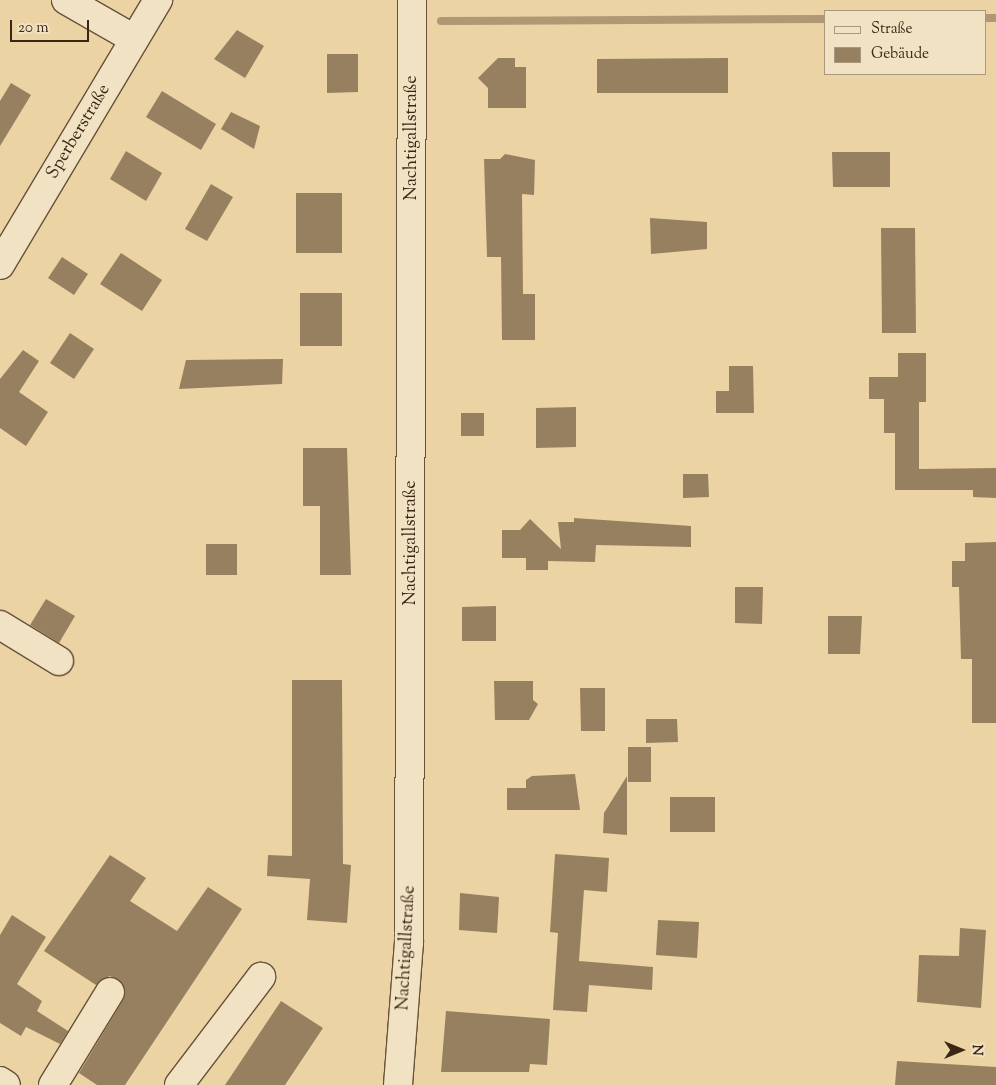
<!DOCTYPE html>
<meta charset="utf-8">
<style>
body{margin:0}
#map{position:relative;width:996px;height:1085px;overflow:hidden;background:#ebd3a4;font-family:"Sorts Mill Goudy",serif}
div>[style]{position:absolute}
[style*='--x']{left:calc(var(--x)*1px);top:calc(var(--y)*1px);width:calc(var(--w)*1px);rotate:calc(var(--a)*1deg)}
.stream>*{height:8px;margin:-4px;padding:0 4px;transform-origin:4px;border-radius:4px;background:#af9873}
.building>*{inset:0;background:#97805f}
.roads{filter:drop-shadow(1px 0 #675139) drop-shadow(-1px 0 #675139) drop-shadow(0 1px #675139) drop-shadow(0 -1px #675139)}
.minor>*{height:28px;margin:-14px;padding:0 14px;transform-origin:14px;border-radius:14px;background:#f2e2c4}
span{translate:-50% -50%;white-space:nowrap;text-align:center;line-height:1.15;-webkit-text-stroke:5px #f2e2c4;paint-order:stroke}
.street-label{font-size:18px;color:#3b2615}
.legend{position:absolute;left:824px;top:10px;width:162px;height:65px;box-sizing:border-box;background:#f2e2c4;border:1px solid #a9977e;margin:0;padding:6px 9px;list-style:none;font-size:15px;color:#3b2615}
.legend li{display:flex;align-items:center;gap:10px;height:25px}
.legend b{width:25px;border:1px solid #a9977e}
.north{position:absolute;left:936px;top:1025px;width:50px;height:50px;-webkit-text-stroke:4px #f2e2c4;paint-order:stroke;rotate:90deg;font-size:14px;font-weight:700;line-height:20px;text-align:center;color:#3b2615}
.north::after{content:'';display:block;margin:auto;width:18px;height:22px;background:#3b2615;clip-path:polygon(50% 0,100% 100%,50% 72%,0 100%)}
.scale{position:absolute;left:10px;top:20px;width:79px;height:22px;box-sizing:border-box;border:2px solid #3b2615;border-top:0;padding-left:6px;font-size:15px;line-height:18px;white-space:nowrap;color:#3b2615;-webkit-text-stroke:4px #f2e2c4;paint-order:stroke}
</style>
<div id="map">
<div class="stream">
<i style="--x:985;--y:18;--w:11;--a:0"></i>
<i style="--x:441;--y:21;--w:384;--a:-0.3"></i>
</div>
<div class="building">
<i style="clip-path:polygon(237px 30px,264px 46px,245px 78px,214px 59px)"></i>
<i style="clip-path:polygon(327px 54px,358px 54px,358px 92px,327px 93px)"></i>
<i style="clip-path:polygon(498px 58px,515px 58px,515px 67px,526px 67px,526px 108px,488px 108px,488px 88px,478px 78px)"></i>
<i style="clip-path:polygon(728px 58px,728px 93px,597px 93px,597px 59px)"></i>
<i style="clip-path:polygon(11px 83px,31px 95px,0 146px,0 101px)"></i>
<i style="clip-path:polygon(162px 91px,216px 124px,201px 150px,146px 117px)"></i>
<i style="clip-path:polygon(231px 112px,260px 126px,254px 149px,221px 129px)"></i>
<i style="clip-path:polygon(126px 151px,162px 173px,146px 201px,110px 179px)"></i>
<i style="clip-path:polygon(832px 152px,890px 152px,890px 187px,833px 187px)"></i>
<i style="clip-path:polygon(505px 154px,535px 160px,534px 195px,522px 194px,523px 294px,535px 294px,535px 340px,502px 340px,501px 257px,487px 257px,484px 159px,500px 159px)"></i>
<i style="clip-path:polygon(211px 184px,233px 197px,207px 241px,185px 229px)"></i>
<i style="clip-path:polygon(296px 193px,342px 193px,342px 253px,296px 253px)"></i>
<i style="clip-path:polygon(650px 218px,707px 222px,707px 249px,651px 254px)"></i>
<i style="clip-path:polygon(881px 228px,915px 228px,916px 333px,882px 333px)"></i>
<i style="clip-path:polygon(121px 253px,162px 280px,142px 311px,100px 284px)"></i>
<i style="clip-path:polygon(62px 257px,88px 274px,74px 295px,48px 278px)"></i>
<i style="clip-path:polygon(300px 293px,342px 293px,342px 346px,300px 346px)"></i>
<i style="clip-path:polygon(70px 333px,94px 349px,74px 379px,50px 363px)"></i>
<i style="clip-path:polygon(23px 350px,39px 361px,19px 392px,48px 412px,26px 446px,0 428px,0 379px)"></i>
<i style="clip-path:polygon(898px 353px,926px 353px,926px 402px,919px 402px,919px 469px,996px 468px,996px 498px,973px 497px,973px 490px,895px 490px,895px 433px,884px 433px,884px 399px,869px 399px,869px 377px,898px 377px)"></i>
<i style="clip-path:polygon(283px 359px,282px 384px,179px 389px,186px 360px)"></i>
<i style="clip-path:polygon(729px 366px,753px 366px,754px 413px,716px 413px,716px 391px,729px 391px)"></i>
<i style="clip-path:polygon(576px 407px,576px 447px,536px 448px,536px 408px)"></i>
<i style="clip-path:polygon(461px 413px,484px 413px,484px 436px,461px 436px)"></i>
<i style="clip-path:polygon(303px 448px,347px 448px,351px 575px,320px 575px,320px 506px,303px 506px)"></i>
<i style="clip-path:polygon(683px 474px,708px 474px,709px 497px,683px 498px)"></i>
<i style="clip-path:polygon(574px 518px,691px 526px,691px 547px,596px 545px,595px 562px,548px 561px,548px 570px,526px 570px,526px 558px,502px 558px,502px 530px,520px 530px,530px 519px,561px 549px,558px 522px,574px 522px)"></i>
<i style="clip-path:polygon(996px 542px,996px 723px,972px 723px,972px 659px,961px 659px,959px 587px,952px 587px,952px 561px,965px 561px,965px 543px)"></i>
<i style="clip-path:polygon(206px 544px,237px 544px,237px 575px,206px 575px)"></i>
<i style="clip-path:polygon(735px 587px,763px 587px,762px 624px,735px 623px)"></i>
<i style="clip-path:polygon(46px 599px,75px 616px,59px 643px,30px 625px)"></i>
<i style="clip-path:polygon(496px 606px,496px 641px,462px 641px,462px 607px)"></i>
<i style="clip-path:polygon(828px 616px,862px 616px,860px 654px,828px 654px)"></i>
<i style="clip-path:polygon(292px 680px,342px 680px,343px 864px,351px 865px,347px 923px,307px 920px,310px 879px,267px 876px,268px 855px,292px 856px)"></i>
<i style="clip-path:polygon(494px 681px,533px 681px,533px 700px,538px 704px,529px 720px,495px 720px)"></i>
<i style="clip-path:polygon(580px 688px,605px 688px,605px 731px,581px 731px)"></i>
<i style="clip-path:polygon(646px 719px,677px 719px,678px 742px,646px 743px)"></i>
<i style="clip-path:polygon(628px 747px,651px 747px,651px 782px,628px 782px)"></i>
<i style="clip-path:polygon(575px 774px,580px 810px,507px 810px,507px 788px,526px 788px,526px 780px,532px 776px)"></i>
<i style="clip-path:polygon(627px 776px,627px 835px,603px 833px,604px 813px)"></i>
<i style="clip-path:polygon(670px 797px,715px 797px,715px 832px,670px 832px)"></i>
<i style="clip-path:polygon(555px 854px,609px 858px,607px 892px,584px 890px,579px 961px,653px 967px,652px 990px,589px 985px,587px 1012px,553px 1010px,558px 933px,550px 932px)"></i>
<i style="clip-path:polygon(110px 855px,146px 878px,130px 901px,177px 931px,208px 887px,242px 909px,125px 1085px,97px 1085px,79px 1073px,123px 1000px,123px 984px,110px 976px,96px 985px,44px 951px)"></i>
<i style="clip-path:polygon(460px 893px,499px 897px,497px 933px,459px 930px)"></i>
<i style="clip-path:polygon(12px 915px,46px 937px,17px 984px,42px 1001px,37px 1011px,68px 1031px,60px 1044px,26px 1027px,21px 1036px,0 1023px,0 935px)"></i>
<i style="clip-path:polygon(658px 920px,699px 922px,697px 958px,656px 955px)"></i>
<i style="clip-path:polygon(960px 928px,986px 930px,981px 1008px,917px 1002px,919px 955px,959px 956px)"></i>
<i style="clip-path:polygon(281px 1001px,323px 1028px,285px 1085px,225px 1085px)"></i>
<i style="clip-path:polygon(446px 1011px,550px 1019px,547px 1065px,530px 1064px,529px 1072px,441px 1072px)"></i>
<i style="clip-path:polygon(897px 1061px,996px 1067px,996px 1085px,895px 1085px)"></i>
</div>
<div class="roads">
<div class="minor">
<i style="--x:66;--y:0;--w:78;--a:29.8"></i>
<i style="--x:0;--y:265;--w:309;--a:-59.2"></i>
<i style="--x:0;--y:625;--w:69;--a:31.4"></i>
<i style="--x:0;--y:1081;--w:7;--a:34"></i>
<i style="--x:53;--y:1085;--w:109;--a:-58.5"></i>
<i style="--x:179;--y:1085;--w:136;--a:-52.8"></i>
<i style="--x:398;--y:1085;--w:142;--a:-85.6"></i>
<i style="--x:409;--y:943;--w:943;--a:-89.82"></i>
</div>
</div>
<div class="street-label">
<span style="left:79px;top:132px;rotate:-59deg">Sperberstraße</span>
<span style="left:412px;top:138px;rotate:-90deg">Nachtigallstraße</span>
<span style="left:411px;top:543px;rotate:-90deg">Nachtigallstraße</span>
<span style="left:407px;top:948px;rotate:-87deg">Nachtigallstraße</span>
</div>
<ul class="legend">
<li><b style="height:6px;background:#f2e2c4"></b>Straße</li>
<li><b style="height:14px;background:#97805f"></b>Gebäude</li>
</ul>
<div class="north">N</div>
<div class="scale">20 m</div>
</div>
